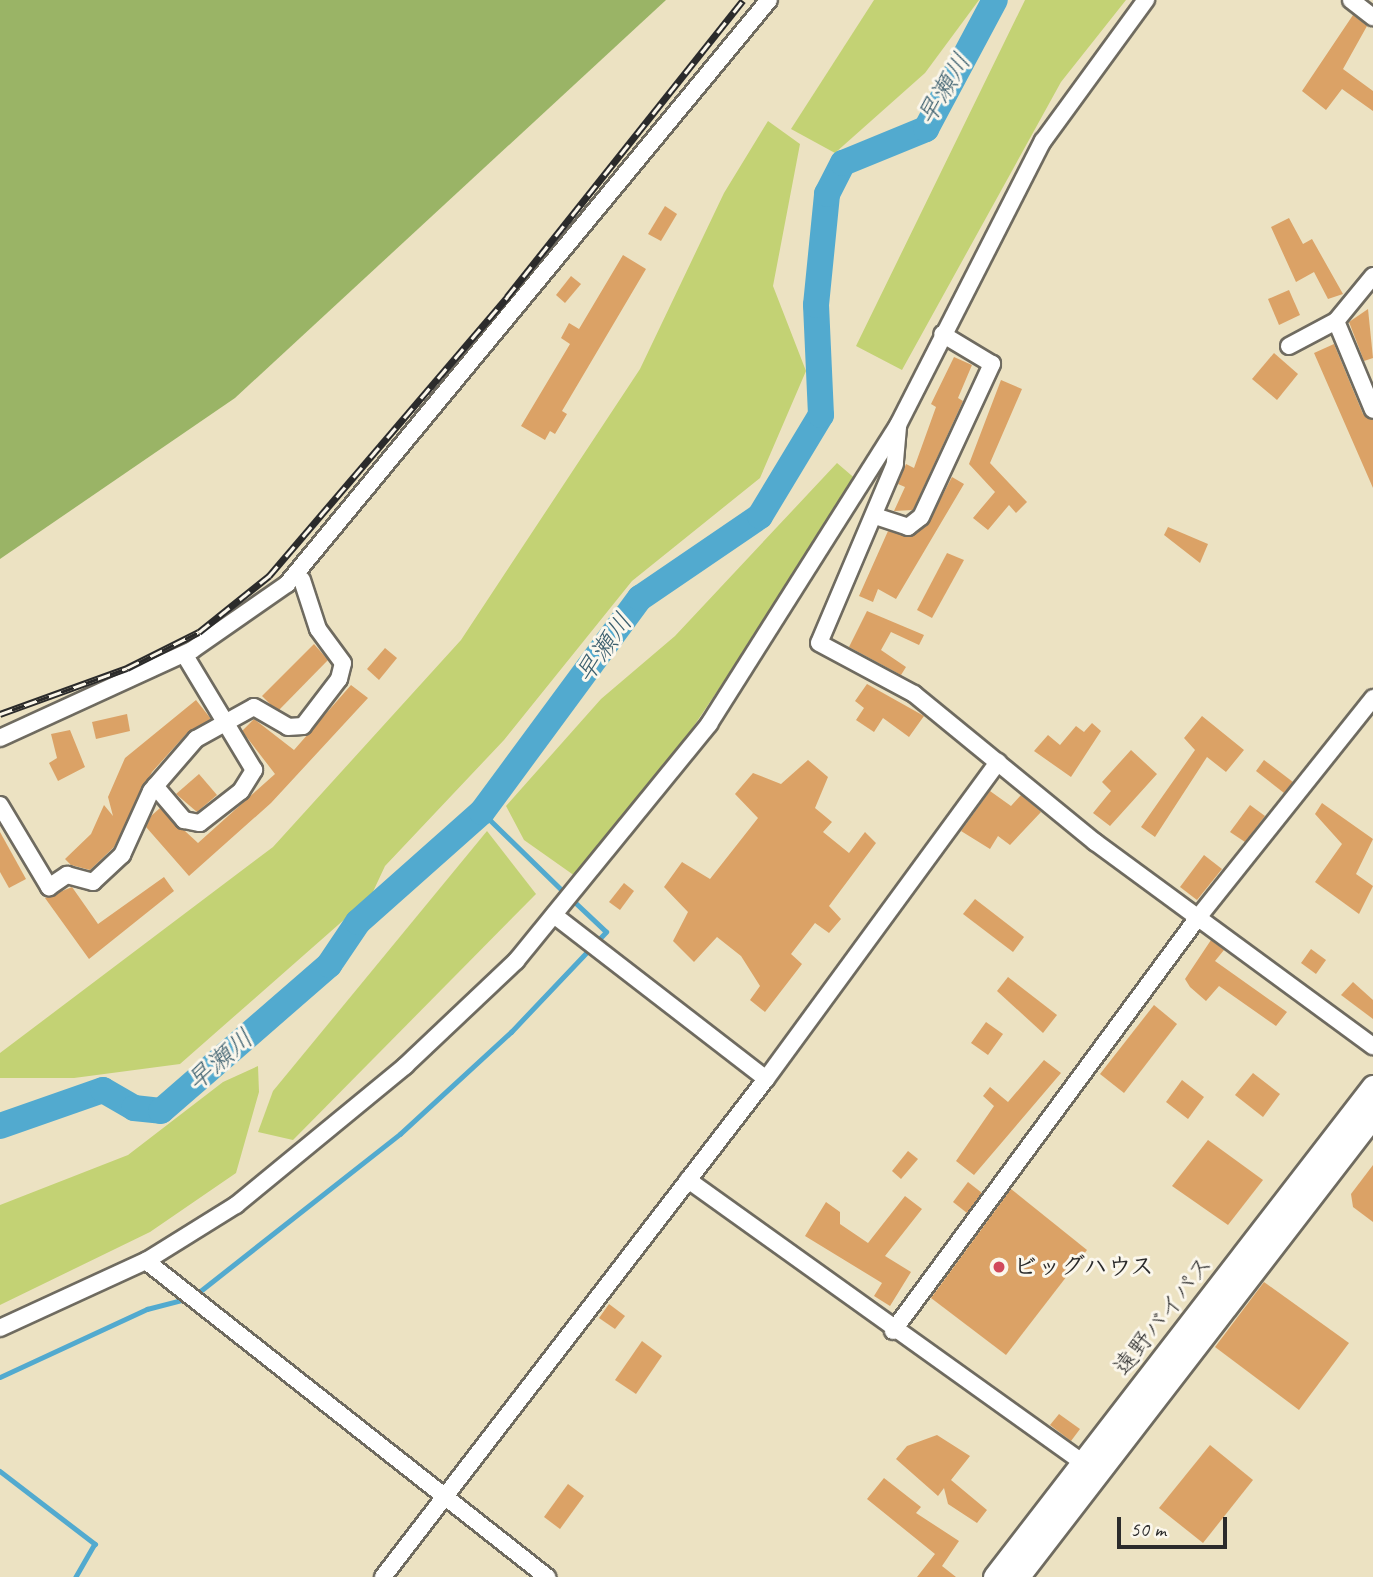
<!DOCTYPE html>
<meta charset="utf-8">
<style>
body{margin:0}
#map{position:relative;width:1373px;height:1577px;overflow:hidden;background:#ece2c2;font-family:Caveat,"Klee One",sans-serif}
div>[style]{position:absolute}
[style*='--x']{left:calc(var(--x)*1px);top:calc(var(--y)*1px);width:calc(var(--w)*1px);rotate:calc(var(--a)*1deg)}
.green>*{inset:0;background:#c3d274}
.forest>*{inset:0;background:#9ab466}
.stream>*{height:4.5px;margin:-2.25px;padding:0 2.25px;transform-origin:2.25px;border-radius:2.25px;background:#52aacf}
.river>*{height:26px;margin:-13px;padding:0 13px;transform-origin:13px;border-radius:13px;background:#52aacf}
.building>*{inset:0;background:#dba266}
.roads{filter:drop-shadow(2px 0 #6f6b60) drop-shadow(-2px 0 #6f6b60) drop-shadow(0 2px #6f6b60) drop-shadow(0 -2px #6f6b60)}
.minor>*{height:16px;margin:-8px;padding:0 8px;transform-origin:8px;border-radius:8px;background:#fff}
.highway>*{height:23px;margin:-11.5px;padding:0 11.5px;transform-origin:11.5px;border-radius:11.5px;background:#fff}
.rail>*{height:7px;margin-top:-3.5px;transform-origin:0;background:repeating-linear-gradient(90deg,#fbf7ec 0 13px,#2b2b2b 0 26px);box-sizing:border-box;border-block:2px solid #2b2b2b}
.dots>*{width:19px;height:19px;translate:-50% -50%;box-sizing:border-box;border:4px solid #fbf7ec;border-radius:50%}
span{translate:-50% -50%;white-space:nowrap;text-align:center;line-height:1.15;-webkit-text-stroke:6px #fbf7ec;paint-order:stroke}
.poi-label{font-size:24px;color:#2b2b2b;font-weight:700}
.left{translate:0 -50%;text-align:left}
.street-label{font-size:24px;color:#2b2b2b}
.water-label{font-size:26px;color:#3b5e6d;font-style:italic}
.scale{position:absolute;left:1117px;top:1517px;width:110px;height:32px;box-sizing:border-box;border:4px solid #2b2b2b;border-top:0;padding-left:9px;font-size:21px;line-height:24px;white-space:nowrap;color:#2b2b2b;-webkit-text-stroke:5px #fbf7ec;paint-order:stroke}
</style>
<div id="map">
<div class="green">
<i style="clip-path:polygon(874px 0,979px 0,925px 73px,835px 153px,791px 129px)"></i>
<i style="clip-path:polygon(1025px 0,1126px 0,1061px 82px,902px 370px,856px 346px)"></i>
<i style="clip-path:polygon(768px 121px,800px 144px,773px 286px,806px 371px,760px 478px,632px 581px,504px 740px,385px 866px,371px 896px,180px 1064px,74px 1078px,0 1078px,0 1053px,273px 847px,461px 640px,640px 369px,724px 193px)"></i>
<i style="clip-path:polygon(837px 463px,858px 481px,645px 799px,575px 876px,524px 840px,506px 806px,601px 699px,675px 636px)"></i>
<i style="clip-path:polygon(487px 831px,536px 894px,293px 1140px,258px 1132px,273px 1091px)"></i>
<i style="clip-path:polygon(258px 1066px,259px 1092px,236px 1173px,150px 1232px,0 1305px,0 1205px,128px 1155px,223px 1082px)"></i>
</div>
<div class="forest">
<i style="clip-path:polygon(0 0,666px 0,235px 398px,0 559px)"></i>
</div>
<div class="stream">
<i style="--x:482;--y:812;--w:117;--a:44.3"></i>
<i style="--x:194;--y:1296;--w:262;--a:-38.2"></i>
<i style="--x:400;--y:1134;--w:151;--a:-42.6"></i>
<i style="--x:511;--y:1032;--w:138;--a:-46.5"></i>
<i style="--x:606;--y:932;--w:47;--a:-136.7"></i>
<i style="--x:0;--y:1377;--w:162;--a:-24.8"></i>
<i style="--x:147;--y:1309;--w:40;--a:-14.4"></i>
<i style="--x:0;--y:1471;--w:120;--a:37.5"></i>
<i style="--x:95;--y:1544;--w:38;--a:120"></i>
</div>
<div class="river">
<i style="--x:0;--y:1126;--w:109;--a:-19.3"></i>
<i style="--x:103;--y:1090;--w:36;--a:30"></i>
<i style="--x:134;--y:1108;--w:27;--a:6"></i>
<i style="--x:161;--y:1111;--w:223;--a:-41"></i>
<i style="--x:329;--y:965;--w:52;--a:-56"></i>
<i style="--x:358;--y:922;--w:166;--a:-41.6"></i>
<i style="--x:482;--y:812;--w:266;--a:-53.6"></i>
<i style="--x:640;--y:598;--w:145;--a:-34.3"></i>
<i style="--x:760;--y:516;--w:118;--a:-58.9"></i>
<i style="--x:821;--y:415;--w:110;--a:-92.6"></i>
<i style="--x:816;--y:305;--w:112;--a:-84.3"></i>
<i style="--x:827;--y:194;--w:35;--a:-63"></i>
<i style="--x:843;--y:163;--w:90;--a:-22.3"></i>
<i style="--x:926;--y:129;--w:146;--a:-61.9"></i>
</div>
<div class="building">
<i style="clip-path:polygon(1353px 15px,1367px 26px,1343px 69px,1373px 91px,1373px 111px,1342px 89px,1326px 110px,1302px 91px)"></i>
<i style="clip-path:polygon(665px 206px,677px 214px,661px 241px,648px 234px)"></i>
<i style="clip-path:polygon(1289px 218px,1303px 244px,1312px 239px,1343px 294px,1328px 299px,1314px 272px,1296px 282px,1271px 227px)"></i>
<i style="clip-path:polygon(623px 255px,646px 269px,562px 411px,567px 414px,555px 434px,550px 431px,545px 440px,521px 426px,570px 344px,561px 338px,569px 323px,579px 329px)"></i>
<i style="clip-path:polygon(571px 276px,581px 284px,565px 303px,556px 295px)"></i>
<i style="clip-path:polygon(1289px 290px,1300px 315px,1279px 325px,1268px 299px)"></i>
<i style="clip-path:polygon(1368px 309px,1373px 358px,1364px 361px,1349px 322px)"></i>
<i style="clip-path:polygon(1334px 344px,1363px 414px,1373px 420px,1373px 488px,1314px 353px)"></i>
<i style="clip-path:polygon(1274px 353px,1298px 374px,1277px 400px,1252px 379px)"></i>
<i style="clip-path:polygon(954px 357px,972px 365px,958px 398px,963px 401px,913px 510px,894px 511px,905px 487px,898px 484px,906px 464px,914px 468px,936px 407px,931px 404px)"></i>
<i style="clip-path:polygon(1001px 380px,1022px 389px,990px 463px,1027px 502px,1016px 513px,1009px 505px,988px 530px,973px 518px,995px 492px,969px 464px)"></i>
<i style="clip-path:polygon(952px 477px,964px 484px,896px 599px,878px 589px,873px 602px,859px 596px,888px 531px,909px 537px,927px 525px)"></i>
<i style="clip-path:polygon(1168px 527px,1208px 544px,1200px 563px,1164px 535px)"></i>
<i style="clip-path:polygon(947px 553px,964px 560px,932px 618px,917px 610px)"></i>
<i style="clip-path:polygon(867px 611px,924px 635px,919px 645px,891px 632px,881px 650px,906px 667px,901px 675px,849px 647px)"></i>
<i style="clip-path:polygon(314px 644px,328px 660px,279px 710px,271px 705px,262px 696px)"></i>
<i style="clip-path:polygon(385px 648px,397px 658px,379px 680px,367px 669px)"></i>
<i style="clip-path:polygon(867px 684px,924px 716px,909px 737px,883px 718px,874px 732px,856px 720px,864px 708px,855px 701px)"></i>
<i style="clip-path:polygon(351px 685px,368px 698px,271px 803px,189px 876px,146px 827px,151px 816px,160px 808px,198px 843px,275px 774px,242px 731px,254px 719px,294px 750px)"></i>
<i style="clip-path:polygon(196px 700px,211px 719px,188px 732px,152px 772px,114px 847px,90px 870px,71px 865px,65px 859px,91px 834px,104px 805px,113px 816px,108px 797px,125px 758px)"></i>
<i style="clip-path:polygon(127px 714px,130px 731px,96px 739px,92px 722px)"></i>
<i style="clip-path:polygon(1202px 716px,1244px 750px,1226px 772px,1207px 757px,1155px 837px,1141px 827px,1195px 750px,1184px 738px)"></i>
<i style="clip-path:polygon(1092px 723px,1101px 731px,1071px 777px,1034px 751px,1048px 735px,1060px 745px,1076px 726px,1084px 732px)"></i>
<i style="clip-path:polygon(70px 730px,85px 767px,58px 781px,49px 763px,57px 758px,51px 734px)"></i>
<i style="clip-path:polygon(1131px 750px,1157px 774px,1110px 826px,1093px 813px,1111px 791px,1102px 782px)"></i>
<i style="clip-path:polygon(808px 760px,828px 777px,815px 808px,832px 822px,823px 832px,849px 853px,865px 832px,876px 843px,829px 906px,841px 919px,829px 933px,815px 923px,791px 954px,802px 964px,765px 1012px,750px 1000px,760px 986px,741px 956px,717px 937px,694px 962px,673px 941px,688px 912px,664px 887px,682px 862px,710px 879px,758px 818px,735px 794px,753px 773px,781px 784px)"></i>
<i style="clip-path:polygon(1264px 760px,1293px 782px,1284px 793px,1256px 771px)"></i>
<i style="clip-path:polygon(199px 774px,217px 795px,197px 812px,176px 794px)"></i>
<i style="clip-path:polygon(990px 791px,1011px 806px,1021px 795px,1041px 812px,1010px 845px,998px 836px,990px 849px,961px 831px)"></i>
<i style="clip-path:polygon(1322px 803px,1373px 839px,1356px 874px,1373px 886px,1359px 914px,1315px 882px,1342px 844px,1315px 814px)"></i>
<i style="clip-path:polygon(1250px 805px,1265px 816px,1245px 842px,1230px 832px)"></i>
<i style="clip-path:polygon(0 832px,26px 879px,9px 888px,0 872px)"></i>
<i style="clip-path:polygon(1204px 855px,1222px 869px,1197px 900px,1180px 887px)"></i>
<i style="clip-path:polygon(164px 877px,174px 891px,89px 959px,45px 898px,72px 887px,98px 924px)"></i>
<i style="clip-path:polygon(624px 883px,634px 891px,620px 910px,609px 902px)"></i>
<i style="clip-path:polygon(975px 899px,1024px 937px,1013px 952px,963px 914px)"></i>
<i style="clip-path:polygon(1211px 940px,1224px 950px,1215px 961px,1287px 1012px,1276px 1026px,1219px 986px,1206px 1001px,1190px 987px,1185px 979px)"></i>
<i style="clip-path:polygon(1311px 949px,1326px 960px,1316px 974px,1301px 963px)"></i>
<i style="clip-path:polygon(1008px 977px,1057px 1015px,1043px 1033px,997px 991px)"></i>
<i style="clip-path:polygon(1353px 982px,1373px 1000px,1373px 1019px,1341px 995px)"></i>
<i style="clip-path:polygon(1154px 1005px,1177px 1024px,1124px 1093px,1100px 1074px)"></i>
<i style="clip-path:polygon(986px 1022px,1003px 1034px,988px 1055px,971px 1043px)"></i>
<i style="clip-path:polygon(1044px 1060px,1061px 1073px,974px 1175px,956px 1161px,994px 1106px,983px 1096px,990px 1087px,1008px 1102px)"></i>
<i style="clip-path:polygon(1253px 1073px,1280px 1094px,1263px 1117px,1235px 1095px)"></i>
<i style="clip-path:polygon(1182px 1080px,1204px 1097px,1188px 1119px,1166px 1102px)"></i>
<i style="clip-path:polygon(1208px 1140px,1263px 1180px,1228px 1225px,1172px 1186px)"></i>
<i style="clip-path:polygon(908px 1151px,918px 1159px,901px 1179px,892px 1171px)"></i>
<i style="clip-path:polygon(1373px 1165px,1373px 1222px,1353px 1207px,1351px 1194px)"></i>
<i style="clip-path:polygon(968px 1182px,982px 1193px,967px 1213px,953px 1202px)"></i>
<i style="clip-path:polygon(1011px 1189px,1087px 1250px,1006px 1355px,931px 1298px)"></i>
<i style="clip-path:polygon(905px 1196px,922px 1209px,885px 1256px,911px 1272px,890px 1306px,874px 1296px,882px 1283px,805px 1236px,826px 1202px,840px 1212px,840px 1224px,868px 1243px)"></i>
<i style="clip-path:polygon(1264px 1282px,1349px 1343px,1299px 1410px,1215px 1347px)"></i>
<i style="clip-path:polygon(609px 1304px,625px 1316px,615px 1329px,599px 1318px)"></i>
<i style="clip-path:polygon(642px 1341px,662px 1356px,636px 1394px,615px 1380px)"></i>
<i style="clip-path:polygon(1059px 1414px,1080px 1429px,1071px 1441px,1050px 1425px)"></i>
<i style="clip-path:polygon(937px 1435px,970px 1456px,951px 1480px,987px 1510px,977px 1523px,948px 1504px,944px 1488px,938px 1496px,896px 1459px,907px 1446px)"></i>
<i style="clip-path:polygon(1210px 1445px,1253px 1480px,1203px 1543px,1159px 1508px)"></i>
<i style="clip-path:polygon(884px 1478px,921px 1507px,916px 1513px,959px 1541px,942px 1566px,956px 1577px,917px 1577px,935px 1554px,867px 1499px)"></i>
<i style="clip-path:polygon(568px 1484px,584px 1496px,560px 1529px,544px 1517px)"></i>
</div>
<div class="roads">
<div class="minor">
<i style="--x:1351;--y:0;--w:28;--a:38"></i>
<i style="--x:1373;--y:276;--w:58;--a:129.4"></i>
<i style="--x:1336;--y:321;--w:96;--a:67.4"></i>
<i style="--x:1289;--y:346;--w:53;--a:-28"></i>
<i style="--x:898;--y:427;--w:37;--a:95"></i>
<i style="--x:895;--y:464;--w:194;--a:113"></i>
<i style="--x:819;--y:643;--w:108;--a:28.2"></i>
<i style="--x:914;--y:694;--w:234;--a:39.3"></i>
<i style="--x:1095;--y:842;--w:345;--a:36.3"></i>
<i style="--x:875;--y:516;--w:35;--a:18"></i>
<i style="--x:908;--y:527;--w:16;--a:-38"></i>
<i style="--x:921;--y:517;--w:169;--a:-65.1"></i>
<i style="--x:992;--y:364;--w:58;--a:-149"></i>
<i style="--x:0;--y:738;--w:211;--a:-24.6"></i>
<i style="--x:192;--y:650;--w:116;--a:-34.8"></i>
<i style="--x:287;--y:584;--w:757;--a:-50.47"></i>
<i style="--x:155;--y:786;--w:45;--a:49.5"></i>
<i style="--x:184;--y:820;--w:16;--a:11"></i>
<i style="--x:200;--y:823;--w:52;--a:-38"></i>
<i style="--x:241;--y:791;--w:25;--a:-58"></i>
<i style="--x:254;--y:770;--w:135;--a:-121.1"></i>
<i style="--x:0;--y:805;--w:96;--a:59.1"></i>
<i style="--x:49;--y:887;--w:22;--a:-34"></i>
<i style="--x:67;--y:875;--w:27;--a:15"></i>
<i style="--x:93;--y:882;--w:40;--a:-43"></i>
<i style="--x:122;--y:855;--w:70;--a:-65.6"></i>
<i style="--x:151;--y:791;--w:69;--a:-49.1"></i>
<i style="--x:196;--y:739;--w:66;--a:-28.9"></i>
<i style="--x:254;--y:707;--w:39;--a:30"></i>
<i style="--x:288;--y:727;--w:15;--a:-4"></i>
<i style="--x:303;--y:726;--w:59;--a:-52.5"></i>
<i style="--x:339;--y:679;--w:16;--a:-76"></i>
<i style="--x:343;--y:663;--w:42;--a:-126.3"></i>
<i style="--x:318;--y:629;--w:52;--a:-108.1"></i>
<i style="--x:554;--y:915;--w:268;--a:37.7"></i>
<i style="--x:688;--y:1180;--w:486;--a:35.6"></i>
<i style="--x:146;--y:1261;--w:511;--a:38.24"></i>
<i style="--x:0;--y:1328;--w:161;--a:-24.7"></i>
<i style="--x:146;--y:1261;--w:106;--a:-31.9"></i>
<i style="--x:236;--y:1205;--w:219;--a:-39.4"></i>
<i style="--x:405;--y:1066;--w:153;--a:-43.4"></i>
<i style="--x:516;--y:961;--w:306;--a:-50.8"></i>
<i style="--x:709;--y:724;--w:354;--a:-57.7"></i>
<i style="--x:898;--y:425;--w:319;--a:-63"></i>
<i style="--x:1043;--y:141;--w:175;--a:-53.9"></i>
<i style="--x:893;--y:1331;--w:511;--a:-53.6"></i>
<i style="--x:1196;--y:920;--w:284;--a:-51.4"></i>
<i style="--x:383;--y:1577;--w:628;--a:-52.44"></i>
<i style="--x:766;--y:1079;--w:393;--a:-53.8"></i>
</div>
<div class="highway">
<i style="--x:995;--y:1577;--w:619;--a:-52.35"></i>
<i style="--x:1017;--y:1577;--w:583;--a:-52.38"></i>
</div>
</div>
<div class="rail">
<i style="--x:0;--y:714;--w:135;--a:-19.9"></i>
<i style="--x:127;--y:668;--w:80;--a:-26.6"></i>
<i style="--x:199;--y:632;--w:90;--a:-38.7"></i>
<i style="--x:269;--y:576;--w:367;--a:-49.5"></i>
<i style="--x:507;--y:297;--w:379;--a:-51.5"></i>
</div>
<div class="dots">
<i style="left:999px;top:1267px;background:#d1495b"></i>
</div>
<div class="poi-label">
<span class="left" style="left:1013px;top:1267px">ビッグハウス</span>
</div>
<div class="street-label">
<span style="left:1163px;top:1316px;rotate:-52deg">遠野バイパス</span>
</div>
<div class="water-label">
<span style="left:944px;top:89px;rotate:-59deg">早瀬川</span>
<span style="left:604px;top:648px;rotate:-55deg">早瀬川</span>
<span style="left:220px;top:1060px;rotate:-41deg">早瀬川</span>
</div>
<div class="scale">50 m</div>
</div>
